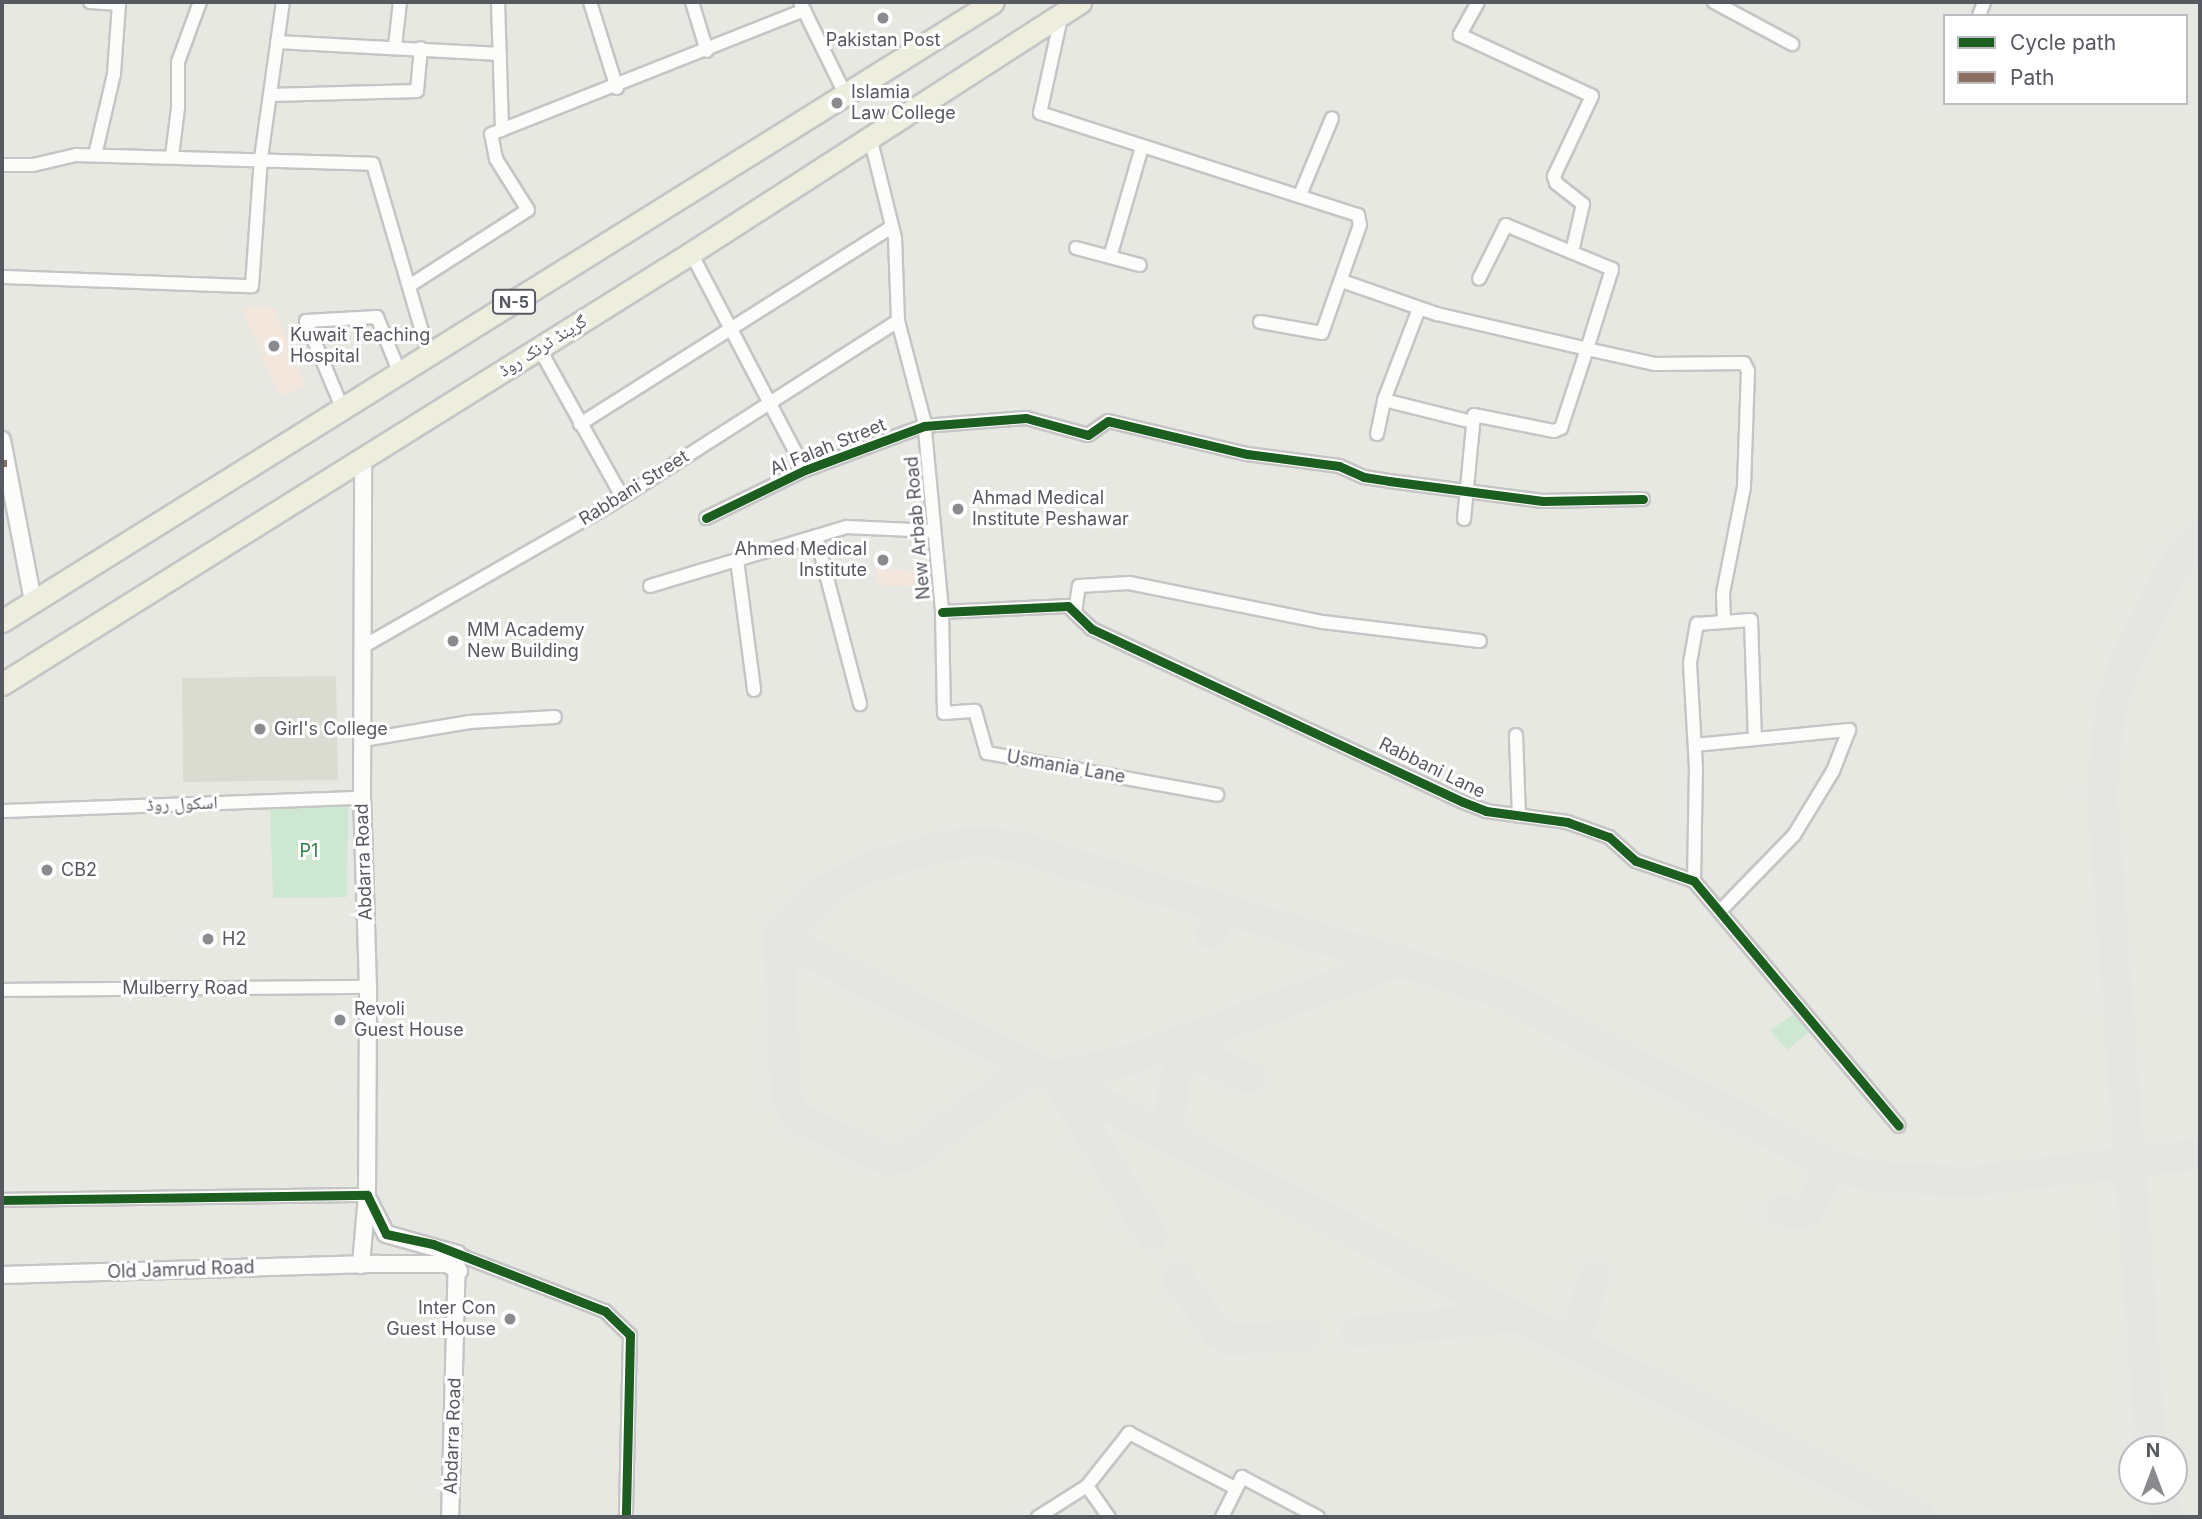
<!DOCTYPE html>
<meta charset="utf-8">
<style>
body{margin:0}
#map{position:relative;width:2202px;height:1519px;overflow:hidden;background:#e8e8e2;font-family:Inter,"Noto Naskh Arabic",sans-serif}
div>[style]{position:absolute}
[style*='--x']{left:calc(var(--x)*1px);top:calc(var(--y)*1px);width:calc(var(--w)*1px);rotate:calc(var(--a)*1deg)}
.education>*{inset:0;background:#dbdcd1}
.medical>*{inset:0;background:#f3e6dc}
.green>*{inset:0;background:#cee7d2}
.taxiway>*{height:30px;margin:-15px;padding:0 15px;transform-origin:15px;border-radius:15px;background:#e5e5e2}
.roads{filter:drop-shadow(2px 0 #c5c5c5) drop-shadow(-2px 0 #c5c5c5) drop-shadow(0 2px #c5c5c5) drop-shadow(0 -2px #c5c5c5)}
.street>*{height:12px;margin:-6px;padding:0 6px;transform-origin:6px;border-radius:6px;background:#fcfcfb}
.secondary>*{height:16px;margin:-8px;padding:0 8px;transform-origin:8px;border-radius:8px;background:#fcfcfb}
.highway>*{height:21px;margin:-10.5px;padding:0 10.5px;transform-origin:10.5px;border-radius:10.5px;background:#edeede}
.quiet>*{height:7px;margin-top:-3.5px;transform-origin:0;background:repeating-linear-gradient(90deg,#8d6e63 0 14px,transparent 0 21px)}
.cycleway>*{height:9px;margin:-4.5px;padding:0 4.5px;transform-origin:4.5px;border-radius:4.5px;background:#1b5e20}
.dots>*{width:19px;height:19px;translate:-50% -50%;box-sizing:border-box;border:4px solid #fff;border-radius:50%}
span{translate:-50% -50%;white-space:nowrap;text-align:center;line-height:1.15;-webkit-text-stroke:6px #fff;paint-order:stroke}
.shield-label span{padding:2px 5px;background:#fff;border:2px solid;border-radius:5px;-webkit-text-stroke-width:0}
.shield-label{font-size:16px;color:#575961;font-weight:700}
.poi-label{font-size:18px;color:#575961}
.left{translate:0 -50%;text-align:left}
.right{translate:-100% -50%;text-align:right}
.street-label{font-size:18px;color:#575961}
.park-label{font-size:18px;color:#2e8148}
.frame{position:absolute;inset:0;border:4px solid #575961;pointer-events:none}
.legend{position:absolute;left:1943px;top:14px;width:245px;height:91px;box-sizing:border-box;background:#fff;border:2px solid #bcbdc0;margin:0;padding:9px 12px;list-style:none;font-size:21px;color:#575961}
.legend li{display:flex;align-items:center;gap:14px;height:35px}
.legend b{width:35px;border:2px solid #bcbdc0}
.north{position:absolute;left:2118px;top:1435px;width:70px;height:70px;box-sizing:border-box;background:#fff;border:2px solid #bcbdc0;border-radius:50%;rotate:0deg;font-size:19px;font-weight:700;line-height:28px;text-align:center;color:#575961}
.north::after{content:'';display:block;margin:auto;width:24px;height:32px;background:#8a8b8e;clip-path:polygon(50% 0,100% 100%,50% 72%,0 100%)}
</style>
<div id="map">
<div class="education">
<i style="clip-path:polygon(336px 676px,338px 780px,183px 782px,182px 678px)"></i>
</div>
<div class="medical">
<i style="clip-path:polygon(241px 307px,274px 307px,305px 385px,280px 397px)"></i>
<i style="clip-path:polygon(875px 551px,890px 551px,889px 569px,933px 573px,934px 586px,884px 586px,877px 581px)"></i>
</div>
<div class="green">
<i style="clip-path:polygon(270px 806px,348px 806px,347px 897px,273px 898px)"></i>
<i style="clip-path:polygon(1799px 1011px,1816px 1027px,1787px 1050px,1770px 1030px)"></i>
</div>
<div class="taxiway">
<i style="--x:1211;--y:934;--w:28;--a:-73"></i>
<i style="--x:779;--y:937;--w:831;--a:27.21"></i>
<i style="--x:1518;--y:1317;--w:450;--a:26.4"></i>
<i style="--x:1187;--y:1051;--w:69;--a:24"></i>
<i style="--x:1035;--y:1065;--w:156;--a:143.9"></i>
<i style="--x:909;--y:1157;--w:21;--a:172"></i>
<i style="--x:888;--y:1160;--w:97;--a:-155"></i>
<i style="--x:800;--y:1119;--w:25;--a:-124"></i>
<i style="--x:786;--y:1098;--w:161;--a:-92.5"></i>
<i style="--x:779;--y:937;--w:68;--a:-45"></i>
<i style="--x:827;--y:889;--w:45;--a:-27.7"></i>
<i style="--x:867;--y:868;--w:76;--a:-16"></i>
<i style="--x:940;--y:847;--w:37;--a:-8"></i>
<i style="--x:977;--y:842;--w:34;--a:5"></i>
<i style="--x:1011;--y:845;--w:506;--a:16.75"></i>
<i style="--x:1496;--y:991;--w:376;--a:27.4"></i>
<i style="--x:1830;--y:1164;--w:41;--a:17.1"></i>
<i style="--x:1869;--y:1176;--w:96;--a:3.6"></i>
<i style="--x:1965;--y:1182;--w:237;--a:-6.8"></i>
<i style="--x:1169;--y:1137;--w:57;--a:-85"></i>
<i style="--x:1174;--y:1080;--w:32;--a:-66"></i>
<i style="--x:1187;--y:1051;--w:44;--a:-34.8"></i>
<i style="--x:1223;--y:1026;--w:191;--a:-20.2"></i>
<i style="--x:1781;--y:1210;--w:20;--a:15"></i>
<i style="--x:1800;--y:1215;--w:10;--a:-24"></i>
<i style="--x:1809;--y:1211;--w:51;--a:-65.9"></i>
<i style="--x:1152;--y:1236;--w:187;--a:-121.2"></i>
<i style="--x:1055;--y:1076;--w:75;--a:-12.4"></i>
<i style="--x:1128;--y:1060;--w:101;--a:-19.7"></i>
<i style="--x:1177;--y:1277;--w:69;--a:53.8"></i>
<i style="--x:1218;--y:1333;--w:15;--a:28"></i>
<i style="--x:1231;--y:1340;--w:76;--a:-3.8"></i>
<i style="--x:1356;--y:1332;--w:163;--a:-5.3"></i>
<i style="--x:1573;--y:1344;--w:71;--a:-72.1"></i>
<i style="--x:2151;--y:1449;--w:661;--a:-94.25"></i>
<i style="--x:2102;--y:790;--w:79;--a:-84.2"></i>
<i style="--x:2110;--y:711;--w:50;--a:-72.6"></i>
<i style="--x:2125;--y:663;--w:103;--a:-63.4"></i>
<i style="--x:2171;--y:571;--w:47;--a:-51.9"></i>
<i style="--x:2159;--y:1491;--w:28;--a:71"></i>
</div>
<div class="roads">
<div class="street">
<i style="--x:90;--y:2;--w:29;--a:4"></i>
<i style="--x:119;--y:4;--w:70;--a:94.1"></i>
<i style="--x:114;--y:74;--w:83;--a:103.2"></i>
<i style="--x:498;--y:2;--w:128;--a:88.2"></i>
<i style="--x:590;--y:2;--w:90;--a:72.6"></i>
<i style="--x:692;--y:2;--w:51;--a:73"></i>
<i style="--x:800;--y:2;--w:102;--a:63.9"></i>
<i style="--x:1478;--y:2;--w:38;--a:119"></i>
<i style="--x:1460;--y:35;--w:145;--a:24.8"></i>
<i style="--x:1592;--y:96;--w:89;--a:115.4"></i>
<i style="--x:1554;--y:176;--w:7;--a:74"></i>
<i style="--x:1556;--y:183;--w:34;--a:38"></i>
<i style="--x:1583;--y:204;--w:49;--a:102.9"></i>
<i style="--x:1714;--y:2;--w:89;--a:28.3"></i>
<i style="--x:1062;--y:13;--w:102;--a:102.4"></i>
<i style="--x:1040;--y:113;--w:334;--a:17.8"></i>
<i style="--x:1358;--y:215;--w:10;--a:79"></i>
<i style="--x:1360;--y:225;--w:114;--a:109.4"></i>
<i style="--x:1322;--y:333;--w:63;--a:-169.9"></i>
<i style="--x:1979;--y:16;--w:15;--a:-70"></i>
<i style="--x:277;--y:42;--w:223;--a:3.1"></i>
<i style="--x:395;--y:46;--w:44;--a:-83.5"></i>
<i style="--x:270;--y:95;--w:147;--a:-1.6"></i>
<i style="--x:417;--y:91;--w:43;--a:-84.7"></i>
<i style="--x:870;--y:137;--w:104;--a:76.1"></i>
<i style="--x:895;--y:238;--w:83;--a:87.9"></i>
<i style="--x:898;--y:321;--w:102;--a:75.3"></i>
<i style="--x:924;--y:420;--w:193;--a:84.6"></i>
<i style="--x:942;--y:612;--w:101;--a:88.9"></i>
<i style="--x:944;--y:713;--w:31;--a:-4"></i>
<i style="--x:975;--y:711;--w:44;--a:74.1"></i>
<i style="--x:987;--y:753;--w:234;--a:10.3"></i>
<i style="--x:172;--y:156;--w:48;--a:-82.9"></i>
<i style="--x:178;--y:108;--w:46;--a:-90"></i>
<i style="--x:178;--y:62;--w:64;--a:-69.9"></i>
<i style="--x:2;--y:165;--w:31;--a:0"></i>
<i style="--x:33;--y:165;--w:44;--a:-13.1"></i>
<i style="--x:76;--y:155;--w:297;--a:1.7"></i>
<i style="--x:373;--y:164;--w:200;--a:73.7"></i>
<i style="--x:1300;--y:195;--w:83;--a:-67.4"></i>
<i style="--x:1076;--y:248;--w:66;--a:14.9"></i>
<i style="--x:691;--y:253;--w:245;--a:62.3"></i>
<i style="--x:1110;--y:257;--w:115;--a:-73.8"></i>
<i style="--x:2;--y:277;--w:250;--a:2.1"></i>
<i style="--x:252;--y:286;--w:128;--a:-86"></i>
<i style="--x:261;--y:158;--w:158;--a:-82"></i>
<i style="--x:1342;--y:281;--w:101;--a:19.2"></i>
<i style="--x:1437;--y:314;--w:154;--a:13.1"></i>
<i style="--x:1587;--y:349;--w:84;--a:-72.6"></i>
<i style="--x:1612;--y:269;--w:115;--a:-157.5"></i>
<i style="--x:1506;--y:225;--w:60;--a:116.6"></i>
<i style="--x:409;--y:286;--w:141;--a:-32.6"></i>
<i style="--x:528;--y:210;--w:60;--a:-122.1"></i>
<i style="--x:496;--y:159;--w:25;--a:-101"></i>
<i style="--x:491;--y:134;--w:337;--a:-21.6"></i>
<i style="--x:539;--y:348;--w:168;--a:60.8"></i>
<i style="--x:1384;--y:400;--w:91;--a:14"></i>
<i style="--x:343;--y:410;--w:96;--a:-112.6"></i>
<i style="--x:306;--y:321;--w:71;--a:-3.2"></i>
<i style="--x:377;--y:317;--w:61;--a:68"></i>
<i style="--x:580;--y:424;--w:369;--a:-32.3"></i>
<i style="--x:1377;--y:434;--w:35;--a:-78"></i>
<i style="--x:1384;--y:400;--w:97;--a:-69"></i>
<i style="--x:706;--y:518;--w:110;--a:-25.9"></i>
<i style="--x:805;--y:470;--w:127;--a:-20.3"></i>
<i style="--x:924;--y:426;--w:102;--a:-4.5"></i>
<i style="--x:1026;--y:418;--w:64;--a:15.3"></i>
<i style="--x:1088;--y:435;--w:24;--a:-35"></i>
<i style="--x:1108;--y:421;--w:143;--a:13.4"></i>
<i style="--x:1247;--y:454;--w:93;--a:7.4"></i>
<i style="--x:1339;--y:466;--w:27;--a:24"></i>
<i style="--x:1364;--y:477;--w:25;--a:9"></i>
<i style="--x:1389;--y:481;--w:155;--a:7.4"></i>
<i style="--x:1543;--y:501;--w:100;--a:-1.1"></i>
<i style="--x:1464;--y:519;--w:104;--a:-84.5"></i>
<i style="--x:1474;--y:415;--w:82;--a:11.3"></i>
<i style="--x:1554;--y:431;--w:8;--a:-23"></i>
<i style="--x:1561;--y:428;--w:83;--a:-71.8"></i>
<i style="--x:1587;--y:349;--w:70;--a:12.4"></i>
<i style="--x:1655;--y:364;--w:89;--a:-0.6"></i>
<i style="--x:1744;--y:363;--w:9;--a:63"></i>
<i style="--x:1748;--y:371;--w:116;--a:92"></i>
<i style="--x:1744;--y:487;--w:108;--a:101.2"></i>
<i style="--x:1723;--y:593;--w:27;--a:88"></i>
<i style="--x:816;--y:536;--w:174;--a:75.3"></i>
<i style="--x:737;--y:560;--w:131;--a:82.5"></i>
<i style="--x:650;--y:586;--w:206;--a:-16.7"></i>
<i style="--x:847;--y:527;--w:87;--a:2.6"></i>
<i style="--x:942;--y:612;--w:126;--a:-2.7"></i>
<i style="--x:1068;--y:606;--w:33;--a:44"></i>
<i style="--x:1092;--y:629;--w:409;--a:25"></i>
<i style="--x:1463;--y:802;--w:25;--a:21"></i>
<i style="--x:1486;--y:811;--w:82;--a:7.7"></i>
<i style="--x:1567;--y:822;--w:45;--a:19.7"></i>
<i style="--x:1609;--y:837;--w:36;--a:42"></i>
<i style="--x:1636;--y:861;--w:61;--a:19"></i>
<i style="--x:1694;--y:881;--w:319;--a:50.1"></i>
<i style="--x:1075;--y:613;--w:27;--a:-82"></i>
<i style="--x:1079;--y:586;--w:50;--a:-3.4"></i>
<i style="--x:1129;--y:583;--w:198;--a:11.4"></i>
<i style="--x:1323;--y:622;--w:158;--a:6.9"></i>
<i style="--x:364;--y:646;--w:280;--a:-29.8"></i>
<i style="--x:607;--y:507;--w:345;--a:-32.6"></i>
<i style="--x:1516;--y:735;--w:81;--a:87.9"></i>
<i style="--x:363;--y:740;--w:108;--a:-9.6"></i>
<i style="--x:469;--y:722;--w:86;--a:-3.3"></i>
<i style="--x:1695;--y:745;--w:155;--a:-5.6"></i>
<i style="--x:1849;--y:730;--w:44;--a:111.3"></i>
<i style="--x:1833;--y:771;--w:75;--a:121.4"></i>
<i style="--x:1794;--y:835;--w:105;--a:134.2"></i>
<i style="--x:2;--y:811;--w:360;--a:-2.1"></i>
<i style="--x:1694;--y:881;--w:113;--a:-89"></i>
<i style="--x:1696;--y:768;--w:105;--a:-93.3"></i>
<i style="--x:1690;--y:663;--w:40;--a:-80"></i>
<i style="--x:1697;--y:624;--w:54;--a:-4.2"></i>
<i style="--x:1751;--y:620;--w:118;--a:88.1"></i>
<i style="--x:2;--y:990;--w:366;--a:-0.5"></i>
<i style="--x:2;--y:1200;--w:365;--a:-0.8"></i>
<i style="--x:457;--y:1254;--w:159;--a:21.1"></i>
<i style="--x:605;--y:1311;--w:35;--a:44"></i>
<i style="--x:630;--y:1335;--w:182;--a:91.3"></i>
<i style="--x:1087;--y:1486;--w:38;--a:55"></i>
<i style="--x:1038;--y:1517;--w:58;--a:-32.3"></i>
<i style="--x:1087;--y:1486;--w:68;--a:-51.6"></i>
<i style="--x:1129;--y:1433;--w:119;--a:27.4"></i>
<i style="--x:1222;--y:1517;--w:45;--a:-63.4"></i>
<i style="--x:1242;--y:1477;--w:86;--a:27.8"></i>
</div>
<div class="secondary">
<i style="--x:2;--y:440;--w:164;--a:79.1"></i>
<i style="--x:369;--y:1201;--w:37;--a:63"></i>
<i style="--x:386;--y:1234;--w:74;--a:15.7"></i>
<i style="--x:457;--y:1254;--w:263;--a:91.5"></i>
<i style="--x:361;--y:1265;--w:70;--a:-85.1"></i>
<i style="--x:367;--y:1195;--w:208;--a:-89.7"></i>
<i style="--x:368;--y:987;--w:189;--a:-91.8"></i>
<i style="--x:362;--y:798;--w:339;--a:-89.8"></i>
<i style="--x:2;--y:1275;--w:376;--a:-1.7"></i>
<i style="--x:378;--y:1264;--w:69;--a:0"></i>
<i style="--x:447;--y:1264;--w:14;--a:30"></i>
</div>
<div class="highway">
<i style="--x:2;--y:621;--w:1168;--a:-31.99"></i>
<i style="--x:2;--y:684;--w:813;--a:-32.03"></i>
<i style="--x:691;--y:253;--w:463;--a:-32.8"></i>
</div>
</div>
<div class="quiet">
<i style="--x:2;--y:463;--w:5;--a:0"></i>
</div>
<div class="cycleway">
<i style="--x:706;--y:518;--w:110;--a:-25.9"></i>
<i style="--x:805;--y:470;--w:127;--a:-20.3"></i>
<i style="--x:924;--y:426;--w:102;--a:-4.5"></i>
<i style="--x:1026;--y:418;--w:64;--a:15.3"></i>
<i style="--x:1088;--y:435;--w:24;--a:-35"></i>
<i style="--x:1108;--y:421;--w:143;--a:13.4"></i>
<i style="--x:1247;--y:454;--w:93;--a:7.4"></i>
<i style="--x:1339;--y:466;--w:27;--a:24"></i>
<i style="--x:1364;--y:477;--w:25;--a:9"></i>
<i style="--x:1389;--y:481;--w:155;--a:7.4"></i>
<i style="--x:1543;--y:501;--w:100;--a:-1.1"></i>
<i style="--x:942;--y:612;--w:126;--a:-2.7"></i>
<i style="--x:1068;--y:606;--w:33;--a:44"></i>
<i style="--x:1092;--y:629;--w:409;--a:25"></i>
<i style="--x:1463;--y:802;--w:25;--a:21"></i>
<i style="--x:1486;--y:811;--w:82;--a:7.7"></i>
<i style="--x:1567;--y:822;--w:45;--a:19.7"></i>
<i style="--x:1609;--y:837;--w:36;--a:42"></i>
<i style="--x:1636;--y:861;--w:61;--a:19"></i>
<i style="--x:1694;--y:881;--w:319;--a:50.1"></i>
<i style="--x:2;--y:1200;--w:365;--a:-0.8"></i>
<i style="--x:367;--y:1195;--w:43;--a:64"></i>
<i style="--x:386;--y:1234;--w:48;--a:12"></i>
<i style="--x:433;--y:1244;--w:185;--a:21.3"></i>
<i style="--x:605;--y:1311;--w:35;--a:44"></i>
<i style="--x:630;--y:1335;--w:182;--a:91.3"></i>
</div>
<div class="dots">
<i style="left:883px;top:18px;background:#8a8b8e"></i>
<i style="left:837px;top:103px;background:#8a8b8e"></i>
<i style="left:274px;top:346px;background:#8a8b8e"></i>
<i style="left:958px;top:509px;background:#8a8b8e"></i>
<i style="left:883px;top:560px;background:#8a8b8e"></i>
<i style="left:453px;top:641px;background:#8a8b8e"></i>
<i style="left:260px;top:729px;background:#8a8b8e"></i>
<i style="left:47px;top:870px;background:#8a8b8e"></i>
<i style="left:208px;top:939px;background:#8a8b8e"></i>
<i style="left:340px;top:1020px;background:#8a8b8e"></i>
<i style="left:510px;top:1319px;background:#8a8b8e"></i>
</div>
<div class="shield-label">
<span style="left:514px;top:302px">N-5</span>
</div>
<div class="poi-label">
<span style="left:883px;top:40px">Pakistan Post</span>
<span class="left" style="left:851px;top:103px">Islamia<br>Law College</span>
<span class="left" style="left:290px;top:346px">Kuwait Teaching<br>Hospital</span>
<span class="left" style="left:972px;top:509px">Ahmad Medical<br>Institute Peshawar</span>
<span class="right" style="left:867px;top:560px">Ahmed Medical<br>Institute</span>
<span class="left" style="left:467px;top:641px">MM Academy<br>New Building</span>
<span class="left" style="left:274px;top:729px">Girl's College</span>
<span class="left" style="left:61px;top:870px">CB2</span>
<span class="left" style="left:222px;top:939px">H2</span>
<span class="left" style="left:354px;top:1020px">Revoli<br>Guest House</span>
<span class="right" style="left:496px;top:1319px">Inter Con<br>Guest House</span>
</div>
<div class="street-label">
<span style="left:543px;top:346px;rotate:-32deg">گرینڈ ٹرنک روڈ</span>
<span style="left:828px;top:447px;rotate:-22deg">Al Falah Street</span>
<span style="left:634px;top:488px;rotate:-32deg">Rabbani Street</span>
<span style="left:918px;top:528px;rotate:-95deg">New Arbab Road</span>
<span style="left:1066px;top:767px;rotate:10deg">Usmania Lane</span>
<span style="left:1432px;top:768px;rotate:26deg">Rabbani Lane</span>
<span style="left:182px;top:804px;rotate:-2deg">اسکول روڈ</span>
<span style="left:364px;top:862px;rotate:-92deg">Abdarra Road</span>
<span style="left:185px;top:988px">Mulberry Road</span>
<span style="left:181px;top:1270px;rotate:-2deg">Old Jamrud Road</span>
<span style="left:453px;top:1436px;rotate:-88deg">Abdarra Road</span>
</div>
<div class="park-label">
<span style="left:309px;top:851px">P1</span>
</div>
<div class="frame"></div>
<ul class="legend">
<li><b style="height:9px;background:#1b5e20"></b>Cycle path</li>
<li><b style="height:9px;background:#8d6e63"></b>Path</li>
</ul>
<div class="north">N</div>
</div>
